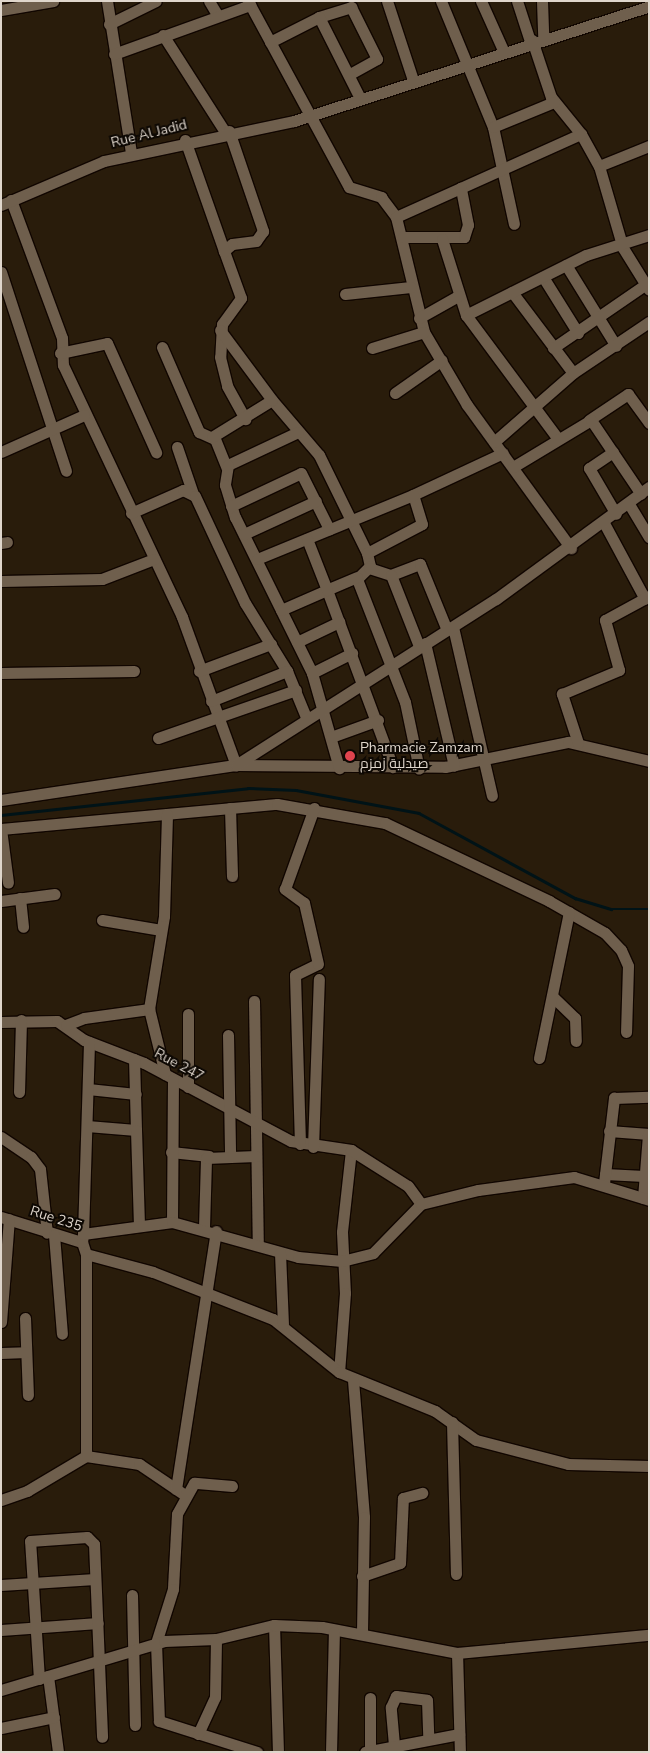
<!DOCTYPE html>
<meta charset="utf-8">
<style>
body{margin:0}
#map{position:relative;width:650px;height:1753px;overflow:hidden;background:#291c0b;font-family:"Nunito Sans",Cairo,sans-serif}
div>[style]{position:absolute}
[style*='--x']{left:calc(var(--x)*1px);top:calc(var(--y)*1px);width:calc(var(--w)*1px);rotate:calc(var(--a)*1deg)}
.stream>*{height:2.5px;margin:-1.25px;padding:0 1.25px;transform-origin:1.25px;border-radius:1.25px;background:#001317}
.roads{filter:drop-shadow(1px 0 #110600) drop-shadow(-1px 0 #110600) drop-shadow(0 1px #110600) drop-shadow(0 -1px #110600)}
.minor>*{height:11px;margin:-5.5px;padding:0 5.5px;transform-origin:5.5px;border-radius:5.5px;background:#6f5f4d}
.dots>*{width:14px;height:14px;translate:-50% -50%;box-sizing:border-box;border:2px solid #0d0803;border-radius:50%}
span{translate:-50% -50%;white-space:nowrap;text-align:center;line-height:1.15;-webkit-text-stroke:4px #0d0803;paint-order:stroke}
.street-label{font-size:14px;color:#dfd6cc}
.poi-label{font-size:14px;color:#dfd6cc}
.left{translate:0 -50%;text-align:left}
.frame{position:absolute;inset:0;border:2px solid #dfd6cc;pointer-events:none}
</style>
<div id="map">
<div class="stream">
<i style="--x:1;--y:815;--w:248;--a:-6.2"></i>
<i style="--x:248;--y:788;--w:48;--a:2.4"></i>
<i style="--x:296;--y:790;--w:125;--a:10.6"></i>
<i style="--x:419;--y:813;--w:178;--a:28.6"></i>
<i style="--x:575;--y:898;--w:38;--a:17"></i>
<i style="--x:611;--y:909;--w:38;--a:0"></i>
</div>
<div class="roads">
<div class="minor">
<i style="--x:107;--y:1;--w:154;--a:81"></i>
<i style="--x:209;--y:1;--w:17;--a:59"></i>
<i style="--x:248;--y:1;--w:212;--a:61.5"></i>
<i style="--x:349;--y:187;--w:34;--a:17"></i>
<i style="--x:381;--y:197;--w:25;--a:53"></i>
<i style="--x:396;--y:217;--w:118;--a:76.3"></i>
<i style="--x:424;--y:332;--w:85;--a:59.5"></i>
<i style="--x:467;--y:405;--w:177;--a:54"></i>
<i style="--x:387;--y:1;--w:83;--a:71.8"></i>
<i style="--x:441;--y:1;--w:136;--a:67.6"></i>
<i style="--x:493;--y:127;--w:99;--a:77.8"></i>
<i style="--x:481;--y:1;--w:54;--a:65.8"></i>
<i style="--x:517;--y:1;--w:42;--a:72"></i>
<i style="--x:542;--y:1;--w:36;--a:88"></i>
<i style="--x:1;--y:10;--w:53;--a:-9.8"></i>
<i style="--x:319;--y:17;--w:34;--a:-17"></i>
<i style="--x:351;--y:7;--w:58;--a:63.4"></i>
<i style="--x:377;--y:59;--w:31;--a:151"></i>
<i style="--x:109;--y:24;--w:52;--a:-26.1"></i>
<i style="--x:163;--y:35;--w:115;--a:57.4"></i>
<i style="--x:532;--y:40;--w:60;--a:71.6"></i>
<i style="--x:551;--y:97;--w:48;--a:51"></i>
<i style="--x:581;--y:134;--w:37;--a:61"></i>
<i style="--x:599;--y:166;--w:85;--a:73.7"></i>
<i style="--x:623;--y:248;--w:49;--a:58.2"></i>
<i style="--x:270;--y:42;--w:55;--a:-27"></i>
<i style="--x:319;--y:17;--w:91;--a:63.2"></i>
<i style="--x:114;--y:54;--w:145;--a:-19.8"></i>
<i style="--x:493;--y:127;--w:66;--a:-22.3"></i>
<i style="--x:229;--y:131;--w:106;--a:71.2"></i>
<i style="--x:263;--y:231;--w:12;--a:125"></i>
<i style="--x:256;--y:241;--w:24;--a:173"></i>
<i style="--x:232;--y:244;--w:11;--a:139"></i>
<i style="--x:224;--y:251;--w:50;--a:70.1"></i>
<i style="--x:241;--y:298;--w:32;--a:126"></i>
<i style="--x:222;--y:324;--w:33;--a:93"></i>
<i style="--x:220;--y:357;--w:30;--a:76"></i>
<i style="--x:227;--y:386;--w:38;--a:61"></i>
<i style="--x:185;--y:140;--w:118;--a:70.6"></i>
<i style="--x:599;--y:166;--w:54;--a:-21.8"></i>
<i style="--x:11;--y:200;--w:147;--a:69.7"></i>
<i style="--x:62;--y:338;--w:27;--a:88"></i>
<i style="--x:63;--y:365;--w:279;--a:64.7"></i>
<i style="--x:182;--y:617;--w:158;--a:70"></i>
<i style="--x:236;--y:765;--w:209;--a:0.5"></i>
<i style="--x:445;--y:767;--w:126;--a:-11.5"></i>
<i style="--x:568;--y:742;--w:83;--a:13.2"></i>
<i style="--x:1;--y:205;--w:112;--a:-23.1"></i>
<i style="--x:104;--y:161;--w:194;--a:-11.9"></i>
<i style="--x:294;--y:121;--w:373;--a:-17.9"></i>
<i style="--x:396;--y:217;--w:203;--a:-24.2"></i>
<i style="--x:403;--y:237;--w:61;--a:0"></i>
<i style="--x:464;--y:237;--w:13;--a:-72"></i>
<i style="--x:468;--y:225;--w:38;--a:-101"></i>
<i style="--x:442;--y:239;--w:80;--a:72.5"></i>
<i style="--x:466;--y:315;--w:154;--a:53.4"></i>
<i style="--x:566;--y:265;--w:95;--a:58.3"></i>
<i style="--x:1;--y:272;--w:209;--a:71.9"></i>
<i style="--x:543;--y:277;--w:66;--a:58"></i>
<i style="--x:512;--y:292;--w:101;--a:53"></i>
<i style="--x:345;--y:294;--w:66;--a:-6.1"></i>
<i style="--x:466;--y:315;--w:134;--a:-26.6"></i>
<i style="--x:586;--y:255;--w:66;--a:-17.6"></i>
<i style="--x:419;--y:318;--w:45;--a:-29.4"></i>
<i style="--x:162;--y:347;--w:93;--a:66.5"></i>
<i style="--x:199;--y:432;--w:17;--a:24"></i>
<i style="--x:215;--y:439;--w:31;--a:68"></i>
<i style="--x:372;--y:348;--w:54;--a:-17.1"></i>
<i style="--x:553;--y:348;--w:113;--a:-34.5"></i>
<i style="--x:60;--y:353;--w:48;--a:-12"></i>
<i style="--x:107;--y:343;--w:120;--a:65.8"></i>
<i style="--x:395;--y:393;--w:57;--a:-35.1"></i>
<i style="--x:272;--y:400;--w:72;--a:49.5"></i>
<i style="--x:319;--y:455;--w:109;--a:63.9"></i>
<i style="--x:367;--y:553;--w:13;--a:77"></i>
<i style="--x:370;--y:566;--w:18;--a:135"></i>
<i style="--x:357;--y:579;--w:132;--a:68.7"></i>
<i style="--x:405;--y:702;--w:68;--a:78.2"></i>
<i style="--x:589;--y:420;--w:47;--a:-33.7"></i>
<i style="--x:628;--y:394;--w:36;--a:54"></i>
<i style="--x:298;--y:432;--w:77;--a:154.8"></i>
<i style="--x:228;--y:465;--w:20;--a:99"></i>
<i style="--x:225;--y:485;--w:34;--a:73"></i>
<i style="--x:235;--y:517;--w:174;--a:63.7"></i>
<i style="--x:312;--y:673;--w:99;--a:74.1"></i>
<i style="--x:212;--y:437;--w:70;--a:-31.7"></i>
<i style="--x:272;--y:400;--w:87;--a:-126.6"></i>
<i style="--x:494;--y:442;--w:105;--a:-41.1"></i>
<i style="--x:573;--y:373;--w:92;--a:-33.9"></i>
<i style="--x:177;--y:447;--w:50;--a:71.2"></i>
<i style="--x:1;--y:452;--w:91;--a:-24"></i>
<i style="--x:613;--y:452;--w:29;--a:146"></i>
<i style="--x:589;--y:468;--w:53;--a:59.6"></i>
<i style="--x:513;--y:467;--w:91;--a:-31.1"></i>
<i style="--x:591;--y:420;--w:89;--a:56"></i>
<i style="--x:629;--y:504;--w:39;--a:59"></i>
<i style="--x:231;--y:506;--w:77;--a:-25.2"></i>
<i style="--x:301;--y:473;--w:63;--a:63.4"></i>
<i style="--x:131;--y:513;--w:57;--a:-23.9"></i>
<i style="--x:183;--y:490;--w:13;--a:27"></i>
<i style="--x:195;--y:496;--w:118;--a:65"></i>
<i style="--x:245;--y:603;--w:80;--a:58.3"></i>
<i style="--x:287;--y:671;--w:50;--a:67.6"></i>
<i style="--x:604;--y:523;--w:86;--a:61.7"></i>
<i style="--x:244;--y:534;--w:79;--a:-24.6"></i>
<i style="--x:1;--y:543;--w:6;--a:-9"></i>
<i style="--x:367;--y:553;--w:62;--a:-27.8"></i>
<i style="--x:422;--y:524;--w:30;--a:-107"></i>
<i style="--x:413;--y:495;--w:99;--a:-25"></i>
<i style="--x:257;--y:559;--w:169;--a:-22.3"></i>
<i style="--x:369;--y:568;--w:23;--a:18"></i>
<i style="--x:391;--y:575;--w:31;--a:-21"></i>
<i style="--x:420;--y:564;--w:71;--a:67.8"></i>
<i style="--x:391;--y:575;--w:76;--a:68.5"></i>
<i style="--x:357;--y:577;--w:33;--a:157"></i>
<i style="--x:327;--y:590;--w:189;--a:69.6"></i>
<i style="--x:1;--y:581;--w:101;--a:-1.1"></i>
<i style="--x:102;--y:579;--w:56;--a:-21"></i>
<i style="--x:281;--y:610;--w:50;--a:-23.5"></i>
<i style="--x:327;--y:590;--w:55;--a:-111.4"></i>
<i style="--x:453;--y:627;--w:173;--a:77"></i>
<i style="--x:297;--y:642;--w:47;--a:-25.5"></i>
<i style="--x:425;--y:643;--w:126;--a:76.7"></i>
<i style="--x:199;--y:671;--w:77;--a:-20.6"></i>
<i style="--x:1;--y:673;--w:133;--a:-0.9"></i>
<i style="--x:312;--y:673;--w:45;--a:-26.6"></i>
<i style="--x:211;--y:701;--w:82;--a:-21.5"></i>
<i style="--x:331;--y:737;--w:50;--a:-19.9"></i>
<i style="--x:158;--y:738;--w:146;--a:-19.2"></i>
<i style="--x:578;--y:743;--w:52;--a:-108.1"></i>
<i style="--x:562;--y:694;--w:62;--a:-22.8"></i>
<i style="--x:619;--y:670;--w:52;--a:-105.6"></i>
<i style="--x:605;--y:620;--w:50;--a:-28.6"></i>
<i style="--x:1;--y:800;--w:238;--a:-8.5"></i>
<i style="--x:236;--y:765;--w:308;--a:-32.6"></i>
<i style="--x:496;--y:599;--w:190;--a:-36.2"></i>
<i style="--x:230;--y:808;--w:68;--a:88.3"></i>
<i style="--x:1;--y:829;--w:277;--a:-5.2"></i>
<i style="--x:277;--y:804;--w:110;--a:10"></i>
<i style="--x:385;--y:823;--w:182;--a:25.4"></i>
<i style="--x:549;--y:901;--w:64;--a:29.7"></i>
<i style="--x:605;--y:933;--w:23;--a:47"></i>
<i style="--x:621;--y:950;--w:17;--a:66"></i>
<i style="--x:628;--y:966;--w:66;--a:91.7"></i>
<i style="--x:1;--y:829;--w:54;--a:82.6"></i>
<i style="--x:20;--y:898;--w:29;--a:84"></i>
<i style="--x:1;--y:901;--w:54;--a:-7.4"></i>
<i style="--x:102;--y:920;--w:60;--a:9.6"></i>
<i style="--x:552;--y:996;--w:32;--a:44"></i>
<i style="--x:575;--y:1018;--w:23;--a:88"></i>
<i style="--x:254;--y:1001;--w:244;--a:89.1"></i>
<i style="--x:1;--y:1022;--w:56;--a:-1"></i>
<i style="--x:57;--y:1021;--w:33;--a:35"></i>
<i style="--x:84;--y:1040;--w:64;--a:21"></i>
<i style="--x:144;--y:1063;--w:166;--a:28"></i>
<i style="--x:291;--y:1141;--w:61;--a:8.5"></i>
<i style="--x:351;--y:1150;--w:82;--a:96.3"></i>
<i style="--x:342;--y:1232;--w:61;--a:87.2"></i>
<i style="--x:345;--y:1293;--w:79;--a:94.3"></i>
<i style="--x:66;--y:1025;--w:19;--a:-21"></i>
<i style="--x:84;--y:1018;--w:66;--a:-7.9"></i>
<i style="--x:228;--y:1035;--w:119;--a:89"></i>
<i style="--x:539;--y:1058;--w:149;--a:-78.4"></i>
<i style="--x:165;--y:1074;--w:67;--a:-103.8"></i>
<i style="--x:149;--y:1009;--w:94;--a:-80.8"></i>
<i style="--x:164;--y:916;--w:102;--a:-88.3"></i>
<i style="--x:188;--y:1087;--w:73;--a:-90"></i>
<i style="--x:88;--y:1089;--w:48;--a:5.9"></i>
<i style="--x:19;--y:1092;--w:72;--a:-88.4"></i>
<i style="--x:87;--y:1126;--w:49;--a:4.7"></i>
<i style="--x:136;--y:1130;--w:71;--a:-91.6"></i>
<i style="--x:136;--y:1130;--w:94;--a:88.2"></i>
<i style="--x:609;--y:1131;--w:40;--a:4.3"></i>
<i style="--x:1;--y:1137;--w:36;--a:34"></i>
<i style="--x:31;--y:1157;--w:15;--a:53"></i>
<i style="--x:40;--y:1169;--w:64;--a:83.8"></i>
<i style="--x:300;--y:1144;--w:169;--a:-91.7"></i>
<i style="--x:295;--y:975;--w:25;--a:-26"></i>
<i style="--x:318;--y:964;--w:63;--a:-102.9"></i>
<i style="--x:304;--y:903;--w:24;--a:-144"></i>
<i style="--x:285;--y:889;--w:86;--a:-70.3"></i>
<i style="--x:313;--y:1147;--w:168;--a:-88"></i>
<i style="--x:351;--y:1150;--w:67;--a:32.3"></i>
<i style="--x:408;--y:1186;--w:22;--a:54"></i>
<i style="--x:171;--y:1152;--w:38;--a:6"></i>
<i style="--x:605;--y:1174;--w:39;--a:3"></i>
<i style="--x:604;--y:1183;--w:86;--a:-83.3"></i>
<i style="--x:614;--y:1098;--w:35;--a:-2"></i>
<i style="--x:643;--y:1198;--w:64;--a:-85.5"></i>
<i style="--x:1;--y:1217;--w:85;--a:17.2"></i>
<i style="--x:82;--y:1242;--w:13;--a:72"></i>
<i style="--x:86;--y:1254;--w:69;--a:15"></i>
<i style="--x:153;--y:1272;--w:129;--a:21.4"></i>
<i style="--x:273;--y:1319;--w:85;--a:38.8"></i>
<i style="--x:339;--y:1372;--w:104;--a:22.1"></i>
<i style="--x:435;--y:1411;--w:50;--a:35.3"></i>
<i style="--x:476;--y:1440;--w:95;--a:14.6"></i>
<i style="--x:568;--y:1464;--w:81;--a:1.4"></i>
<i style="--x:172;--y:1222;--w:143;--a:-89.6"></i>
<i style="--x:204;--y:1227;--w:69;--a:-88.3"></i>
<i style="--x:206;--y:1158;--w:50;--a:-2.3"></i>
<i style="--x:83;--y:1234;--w:192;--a:-88.2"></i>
<i style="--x:54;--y:1235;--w:99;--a:85.4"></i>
<i style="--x:82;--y:1242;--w:8;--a:-83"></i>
<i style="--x:83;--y:1234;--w:90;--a:-7.7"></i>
<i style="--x:172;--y:1222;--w:131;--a:15.5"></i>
<i style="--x:298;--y:1257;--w:44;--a:5.2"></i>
<i style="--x:342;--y:1261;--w:32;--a:-14"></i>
<i style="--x:373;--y:1253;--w:69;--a:-45.6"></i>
<i style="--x:421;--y:1204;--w:59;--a:-13.8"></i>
<i style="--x:478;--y:1190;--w:97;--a:-7.7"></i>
<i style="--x:574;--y:1177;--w:78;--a:17"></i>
<i style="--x:280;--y:1253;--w:71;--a:87.6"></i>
<i style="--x:25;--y:1318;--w:77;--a:87.8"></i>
<i style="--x:1;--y:1322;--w:103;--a:-85.6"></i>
<i style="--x:1;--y:1353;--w:25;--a:-2"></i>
<i style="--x:353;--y:1380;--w:137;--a:85.4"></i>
<i style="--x:364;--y:1517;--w:117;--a:91"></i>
<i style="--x:452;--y:1422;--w:152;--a:88.5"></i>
<i style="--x:86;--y:1456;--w:54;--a:8.6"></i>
<i style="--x:139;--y:1464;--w:52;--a:34"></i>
<i style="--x:232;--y:1486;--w:38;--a:-175"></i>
<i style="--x:194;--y:1483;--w:35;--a:119"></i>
<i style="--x:177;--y:1514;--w:75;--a:93.1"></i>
<i style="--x:173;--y:1589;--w:57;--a:107.5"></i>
<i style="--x:156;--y:1643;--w:78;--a:87.8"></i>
<i style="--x:159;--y:1721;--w:103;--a:17.6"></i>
<i style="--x:176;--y:1489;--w:261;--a:-81.2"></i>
<i style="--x:1;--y:1500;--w:28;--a:-19"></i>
<i style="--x:27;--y:1491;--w:69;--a:-30.7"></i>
<i style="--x:86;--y:1456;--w:202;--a:-90"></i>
<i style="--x:362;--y:1576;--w:40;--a:-18.9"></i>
<i style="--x:400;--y:1563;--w:65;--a:-87.4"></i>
<i style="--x:403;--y:1498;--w:20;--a:-15"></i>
<i style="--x:1;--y:1585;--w:94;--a:-3.7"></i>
<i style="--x:132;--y:1595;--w:130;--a:88.7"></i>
<i style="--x:274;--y:1625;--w:127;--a:88.2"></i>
<i style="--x:1;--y:1630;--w:97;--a:-4.1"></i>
<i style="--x:457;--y:1653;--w:99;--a:88.3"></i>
<i style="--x:48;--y:1676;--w:77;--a:82.5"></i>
<i style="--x:39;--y:1679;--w:138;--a:-93.7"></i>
<i style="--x:30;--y:1541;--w:57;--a:-4"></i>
<i style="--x:87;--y:1537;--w:10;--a:45"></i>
<i style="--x:94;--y:1544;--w:193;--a:87.6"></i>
<i style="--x:1;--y:1690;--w:170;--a:-16.7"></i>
<i style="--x:164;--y:1641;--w:52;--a:-2.2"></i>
<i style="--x:216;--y:1639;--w:60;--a:-13.6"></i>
<i style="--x:274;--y:1625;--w:48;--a:2.4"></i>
<i style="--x:322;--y:1627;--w:137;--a:10.9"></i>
<i style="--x:457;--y:1653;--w:193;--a:-5.4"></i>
<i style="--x:370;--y:1698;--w:54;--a:90"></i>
<i style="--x:1;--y:1728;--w:54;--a:-11.7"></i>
<i style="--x:198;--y:1734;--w:41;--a:-65.3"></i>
<i style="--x:215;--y:1697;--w:58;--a:-89"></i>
<i style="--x:394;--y:1745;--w:38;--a:-95"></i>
<i style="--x:391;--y:1707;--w:12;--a:-66"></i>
<i style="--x:396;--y:1696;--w:31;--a:7"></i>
<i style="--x:427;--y:1700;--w:38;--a:88"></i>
<i style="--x:331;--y:1752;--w:120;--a:-88.6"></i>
<i style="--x:365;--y:1752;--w:96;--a:-10.8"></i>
</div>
</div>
<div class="dots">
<i style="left:350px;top:756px;background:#e0444e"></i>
</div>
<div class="street-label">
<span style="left:149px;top:134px;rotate:-14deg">Rue Al Jadid</span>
<span style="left:179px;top:1065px;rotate:28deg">Rue 247</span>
<span style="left:56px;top:1219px;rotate:18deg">Rue 235</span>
</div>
<div class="poi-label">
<span class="left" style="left:360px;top:756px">Pharmacie Zamzam<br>صيدلية زمزم</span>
</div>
<div class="frame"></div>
</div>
